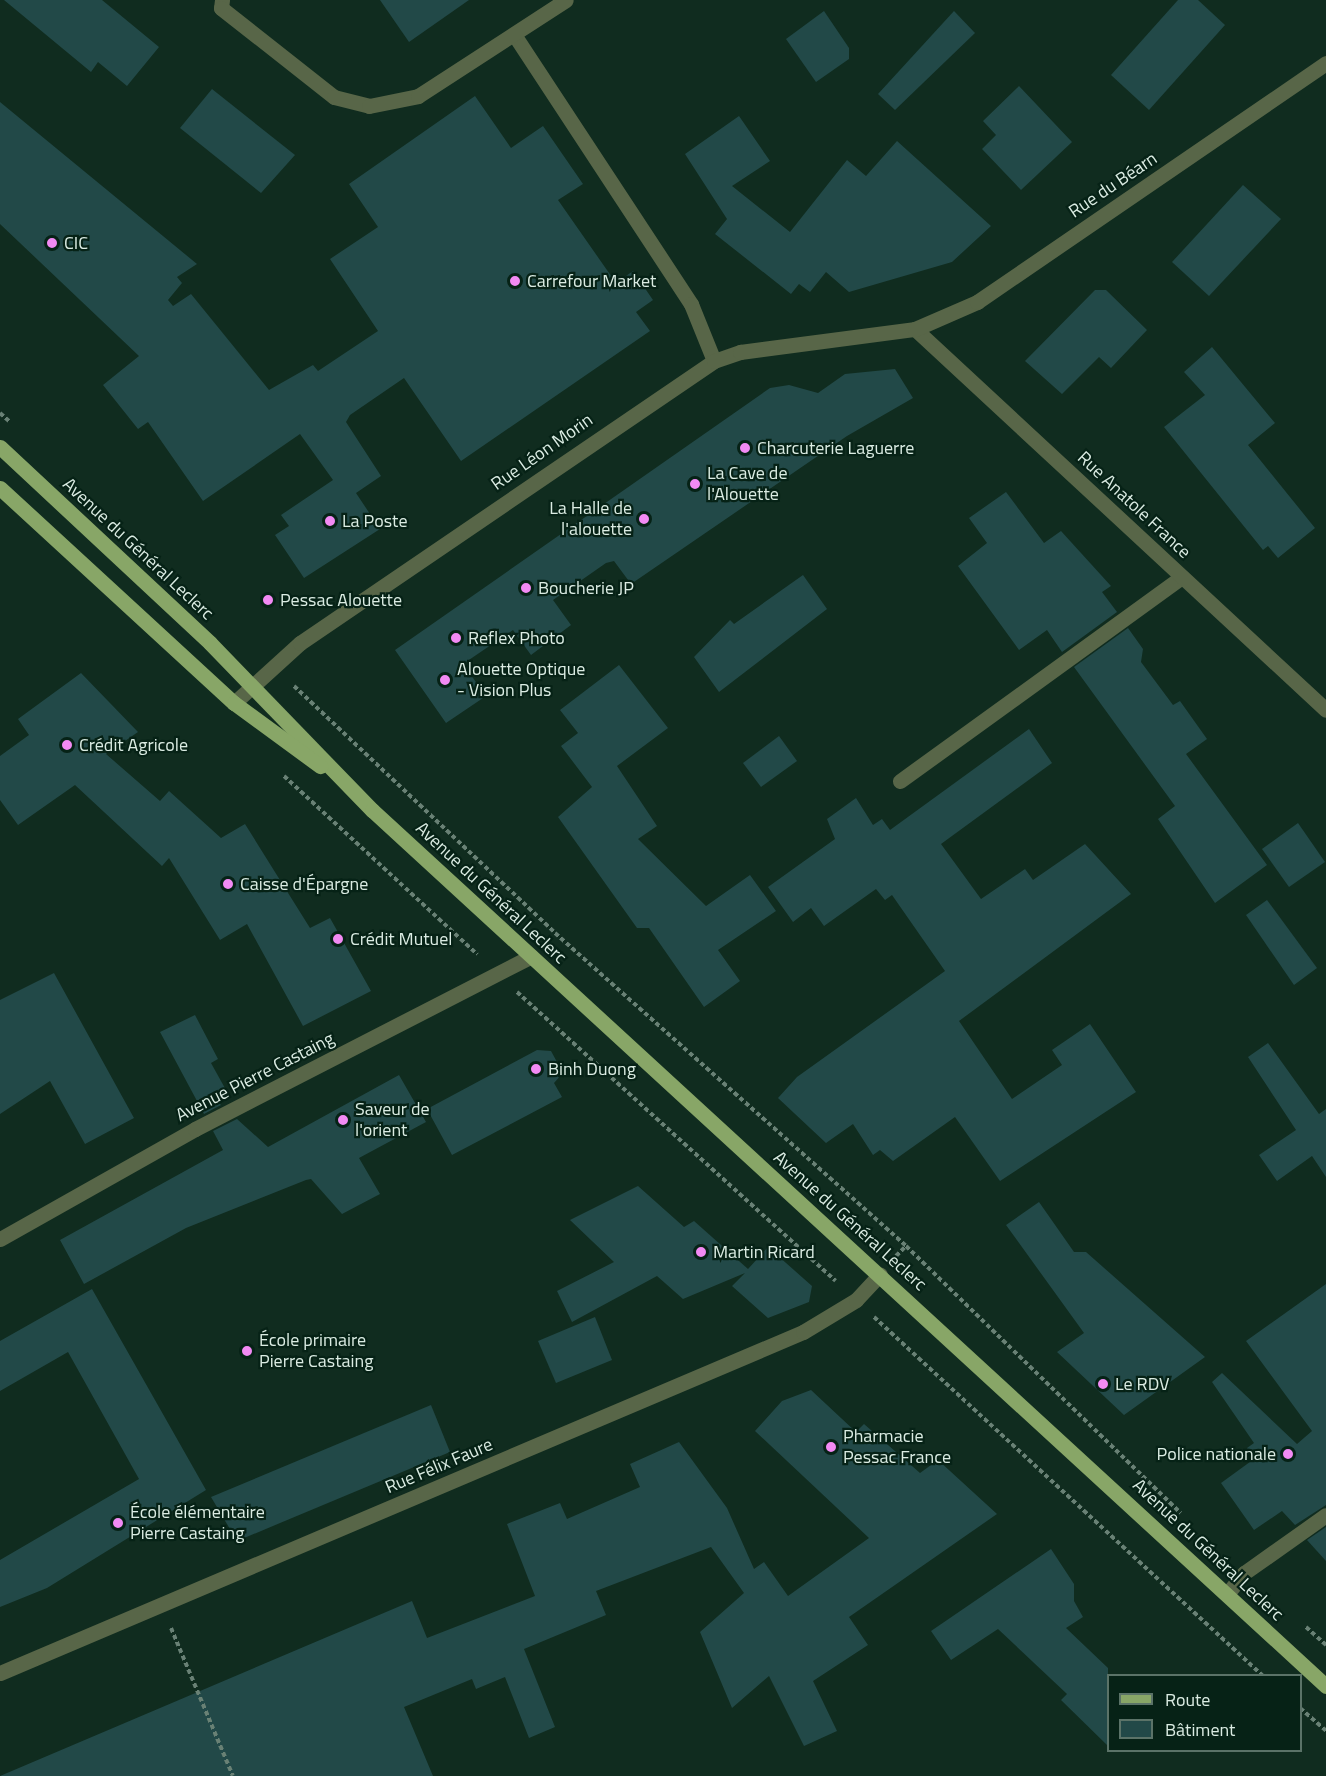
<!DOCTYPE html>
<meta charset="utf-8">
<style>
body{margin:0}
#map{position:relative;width:1326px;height:1776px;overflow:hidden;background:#102c1f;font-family:"Titillium Web",sans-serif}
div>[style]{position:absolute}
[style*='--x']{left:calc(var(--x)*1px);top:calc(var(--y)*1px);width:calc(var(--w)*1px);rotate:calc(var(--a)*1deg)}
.building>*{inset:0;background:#224948}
.path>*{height:4px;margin-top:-2px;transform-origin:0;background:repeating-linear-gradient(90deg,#698175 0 4.5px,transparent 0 7.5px)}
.service>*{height:15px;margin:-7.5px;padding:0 7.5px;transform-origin:7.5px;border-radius:7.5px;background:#586648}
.minor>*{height:15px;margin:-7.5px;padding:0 7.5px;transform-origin:7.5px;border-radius:7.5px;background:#586648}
.primary>*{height:15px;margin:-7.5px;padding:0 7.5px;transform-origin:7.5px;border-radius:7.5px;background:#88a667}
.dots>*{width:16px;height:16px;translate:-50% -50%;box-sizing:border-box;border:3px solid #062216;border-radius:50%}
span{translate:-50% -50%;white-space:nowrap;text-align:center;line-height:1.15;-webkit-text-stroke:4.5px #062216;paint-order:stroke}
.street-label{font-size:18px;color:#dbece3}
.poi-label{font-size:18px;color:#dbece3}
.left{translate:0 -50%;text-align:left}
.right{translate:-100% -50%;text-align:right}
.legend{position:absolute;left:1107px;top:1674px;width:195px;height:78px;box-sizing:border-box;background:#062216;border:2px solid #5b7368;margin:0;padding:8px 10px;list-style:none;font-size:18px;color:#dbece3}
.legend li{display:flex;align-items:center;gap:12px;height:30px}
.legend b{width:30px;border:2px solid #5b7368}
</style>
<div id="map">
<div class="building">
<i style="clip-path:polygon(4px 0,102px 0,159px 47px,127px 86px,98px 62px,91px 72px)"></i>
<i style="clip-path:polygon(380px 0,469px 0,409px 42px)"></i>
<i style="clip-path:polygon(1178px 0,1198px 0,1225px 25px,1149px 110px,1111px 75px)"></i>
<i style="clip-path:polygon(824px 11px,849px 48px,849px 59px,816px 82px,786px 39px)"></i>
<i style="clip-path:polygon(954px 11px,975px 33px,895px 110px,878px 94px)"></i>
<i style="clip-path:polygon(1019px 86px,1072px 142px,1021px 190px,982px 149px,996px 135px,983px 121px)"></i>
<i style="clip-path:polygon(212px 89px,295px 155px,261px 193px,180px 128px)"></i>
<i style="clip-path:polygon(475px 96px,511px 148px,543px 126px,583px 184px,558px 200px,616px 283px,633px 271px,653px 300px,636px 312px,650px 331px,461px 461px,404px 378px,350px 415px,346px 422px,381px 476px,356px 493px,380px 529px,304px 578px,275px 535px,289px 526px,281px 515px,333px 480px,300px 434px,203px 501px,148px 422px,138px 429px,103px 385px,139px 356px,0 224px,0 102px,197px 264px,177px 277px,182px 283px,168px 300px,173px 306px,191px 294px,269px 390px,313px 365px,318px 371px,378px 331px,330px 259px,378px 227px,349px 184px)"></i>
<i style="clip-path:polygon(739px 116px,770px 161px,732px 186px,790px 232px,847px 160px,866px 176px,897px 141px,991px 226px,952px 262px,849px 292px,826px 272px,810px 292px,799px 284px,791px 294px,715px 234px,727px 219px,685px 154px)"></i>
<i style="clip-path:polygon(1243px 185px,1281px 219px,1209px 296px,1172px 262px)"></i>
<i style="clip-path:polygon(1095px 290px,1106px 290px,1147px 330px,1111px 368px,1099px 357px,1062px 394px,1025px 361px)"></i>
<i style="clip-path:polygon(1212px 347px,1275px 423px,1248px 445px,1315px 528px,1278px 558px,1268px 546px,1263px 550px,1164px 427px,1205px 395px,1184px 372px)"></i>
<i style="clip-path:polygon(895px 369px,913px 398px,847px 436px,631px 584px,614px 561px,606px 563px,553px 600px,571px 625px,531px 655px,513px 630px,463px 664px,486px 696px,446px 723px,395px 650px,770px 388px,789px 385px,818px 393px,845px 374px)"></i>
<i style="clip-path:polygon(1006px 492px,1044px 543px,1061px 531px,1111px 586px,1102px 592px,1117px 612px,1062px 652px,1047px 630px,1019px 650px,958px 566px,987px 543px,969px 518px)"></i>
<i style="clip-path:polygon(803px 575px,827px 609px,719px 692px,694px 657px,730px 620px,734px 624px)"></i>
<i style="clip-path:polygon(1128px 628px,1143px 649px,1141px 662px,1173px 705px,1180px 701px,1207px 739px,1186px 754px,1267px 865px,1215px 903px,1158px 819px,1175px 806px,1074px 667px)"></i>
<i style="clip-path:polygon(619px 665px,668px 728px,617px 766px,657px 826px,638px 839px,706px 906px,750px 875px,776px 911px,718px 950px,740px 981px,704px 1007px,649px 928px,637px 928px,558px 817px,592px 787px,561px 746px,578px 733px,560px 710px)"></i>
<i style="clip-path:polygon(81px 673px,138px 732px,106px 754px,160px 801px,169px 791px,221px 838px,245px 824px,310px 928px,330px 918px,371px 991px,303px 1026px,247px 924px,220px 940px,169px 858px,162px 866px,75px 785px,18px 825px,0 800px,0 756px,29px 735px,18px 719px)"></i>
<i style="clip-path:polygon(1029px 729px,1052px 763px,941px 844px,981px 899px,1025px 869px,1033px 880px,1085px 844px,1131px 894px,959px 1021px,1012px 1099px,1062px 1065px,1052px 1050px,1090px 1024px,1136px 1092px,1000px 1181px,955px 1117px,893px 1161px,880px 1150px,873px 1155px,853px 1124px,826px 1143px,778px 1098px,797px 1077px,945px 971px,892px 895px,885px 900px,876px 889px,824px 926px,811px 908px,793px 922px,768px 887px,835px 839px,827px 819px,856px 798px,873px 825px,882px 819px,890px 830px)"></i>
<i style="clip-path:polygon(779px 736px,797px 761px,761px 787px,743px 763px)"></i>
<i style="clip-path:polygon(1298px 823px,1325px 862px,1289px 887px,1262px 849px)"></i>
<i style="clip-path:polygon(1267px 900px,1317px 968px,1294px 985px,1246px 915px)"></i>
<i style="clip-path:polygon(54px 973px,134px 1118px,85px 1144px,50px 1081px,0 1114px,0 1000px)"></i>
<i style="clip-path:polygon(195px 1015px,218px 1059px,211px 1063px,226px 1090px,213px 1097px,221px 1105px,204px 1114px,160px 1032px)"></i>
<i style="clip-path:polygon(1268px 1043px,1319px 1114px,1326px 1109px,1326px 1177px,1312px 1156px,1277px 1181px,1259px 1155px,1296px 1130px,1248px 1057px)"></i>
<i style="clip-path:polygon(537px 1050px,551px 1051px,563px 1073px,554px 1083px,562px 1097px,452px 1155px,427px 1109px)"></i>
<i style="clip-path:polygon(399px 1075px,426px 1122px,359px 1158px,380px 1194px,342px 1214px,311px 1179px,306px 1180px,186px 1228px,84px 1284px,60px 1240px,223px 1150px,213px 1131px,237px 1119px,268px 1147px)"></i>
<i style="clip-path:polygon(638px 1186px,684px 1227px,694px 1221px,748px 1269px,768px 1247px,812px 1286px,809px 1302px,768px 1318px,732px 1286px,745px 1273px,683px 1299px,657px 1276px,572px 1322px,557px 1291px,614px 1262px,570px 1220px)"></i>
<i style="clip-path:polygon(1039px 1202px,1074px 1252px,1086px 1252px,1205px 1357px,1124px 1415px,1057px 1352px,1084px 1333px,1006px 1225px)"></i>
<i style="clip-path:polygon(1326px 1284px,1326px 1505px,1295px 1525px,1282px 1511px,1254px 1530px,1221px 1483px,1254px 1459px,1247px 1448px,1254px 1443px,1212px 1382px,1222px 1373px,1297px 1444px,1312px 1431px,1246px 1341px)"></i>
<i style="clip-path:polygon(92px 1289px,206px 1490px,47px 1588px,0 1607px,0 1560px,139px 1479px,68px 1352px,0 1391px,0 1341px)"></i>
<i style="clip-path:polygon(595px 1317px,612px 1360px,556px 1383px,538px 1341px)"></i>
<i style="clip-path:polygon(811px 1390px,856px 1432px,864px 1424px,920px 1473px,938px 1460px,997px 1514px,849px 1617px,868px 1645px,813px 1681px,837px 1731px,804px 1746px,769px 1676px,732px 1708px,700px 1632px,744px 1593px,711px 1547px,596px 1591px,606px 1615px,524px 1649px,555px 1727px,529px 1738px,505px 1677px,476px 1689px,472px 1679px,404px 1707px,433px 1776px,0 1776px,412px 1601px,427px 1638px,535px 1596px,507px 1524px,560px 1503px,567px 1519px,640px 1487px,630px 1464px,679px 1442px,727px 1508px,754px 1569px,764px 1562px,788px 1596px,869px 1538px,755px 1431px,782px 1401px)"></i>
<i style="clip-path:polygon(431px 1405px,450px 1452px,237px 1541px,211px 1497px)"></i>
<i style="clip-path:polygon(1326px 1527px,1326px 1561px,1307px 1540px)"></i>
<i style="clip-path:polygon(1051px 1549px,1074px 1584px,1074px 1601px,1083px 1617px,1066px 1628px,1108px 1668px,1108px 1746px,1061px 1700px,1067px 1694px,998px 1629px,951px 1660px,931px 1631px)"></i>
</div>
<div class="path">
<i style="--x:0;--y:413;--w:12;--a:42"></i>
<i style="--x:294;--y:686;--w:359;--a:43.4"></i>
<i style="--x:555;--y:933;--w:470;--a:41.7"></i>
<i style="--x:906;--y:1246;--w:383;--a:44.2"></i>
<i style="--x:284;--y:776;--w:263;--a:42.7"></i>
<i style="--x:517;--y:992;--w:430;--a:42.2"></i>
<i style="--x:896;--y:1256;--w:14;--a:-45"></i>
<i style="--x:874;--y:1317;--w:529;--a:42.7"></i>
<i style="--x:1306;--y:1627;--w:27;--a:42"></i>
<i style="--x:171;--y:1628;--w:160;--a:67.3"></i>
<i style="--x:1300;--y:1708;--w:35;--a:41"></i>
</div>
<div class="service">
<i style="--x:515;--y:36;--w:321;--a:56.7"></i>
<i style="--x:691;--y:304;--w:61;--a:68"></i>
<i style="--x:900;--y:781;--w:348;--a:-35.9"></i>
</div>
<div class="minor">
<i style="--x:222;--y:0;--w:8;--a:97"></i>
<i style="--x:221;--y:8;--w:144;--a:38.2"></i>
<i style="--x:334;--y:97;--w:36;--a:14"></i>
<i style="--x:369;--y:106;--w:50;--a:-11.5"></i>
<i style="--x:418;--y:96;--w:176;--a:-33"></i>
<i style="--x:915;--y:329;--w:560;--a:42.83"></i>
<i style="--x:234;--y:703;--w:89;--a:-42.3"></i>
<i style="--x:300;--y:643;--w:501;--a:-34.26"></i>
<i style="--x:714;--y:361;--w:28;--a:-19"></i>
<i style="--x:740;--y:352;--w:177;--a:-7.5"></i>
<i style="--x:915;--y:329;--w:68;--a:-23.5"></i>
<i style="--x:977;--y:302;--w:423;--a:-34.4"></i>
<i style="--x:0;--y:1239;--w:224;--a:-29.4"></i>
<i style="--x:195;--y:1129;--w:378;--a:-27.2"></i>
<i style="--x:1227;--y:1594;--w:27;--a:-51"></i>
<i style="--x:1244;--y:1573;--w:100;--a:-35.3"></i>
<i style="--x:0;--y:1673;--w:872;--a:-23.01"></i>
<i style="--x:803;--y:1332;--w:62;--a:-31.1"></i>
<i style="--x:856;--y:1300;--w:35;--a:-47"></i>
</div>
<div class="primary">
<i style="--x:0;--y:447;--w:287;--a:43"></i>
<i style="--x:210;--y:643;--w:233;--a:45.9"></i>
<i style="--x:372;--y:810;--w:1295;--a:42.56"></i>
<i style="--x:0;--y:488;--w:318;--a:42.6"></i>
<i style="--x:234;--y:703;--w:107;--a:36.2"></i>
</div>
<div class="dots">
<i style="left:52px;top:243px;background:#f28af3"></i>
<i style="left:515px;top:281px;background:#f28af3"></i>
<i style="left:745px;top:448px;background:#f28af3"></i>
<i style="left:695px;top:484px;background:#f28af3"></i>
<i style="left:644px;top:519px;background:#f28af3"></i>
<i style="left:330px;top:521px;background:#f28af3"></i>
<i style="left:526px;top:588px;background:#f28af3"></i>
<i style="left:268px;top:600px;background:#f28af3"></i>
<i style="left:456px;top:638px;background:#f28af3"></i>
<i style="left:445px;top:680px;background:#f28af3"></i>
<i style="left:67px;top:745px;background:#f28af3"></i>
<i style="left:228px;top:884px;background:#f28af3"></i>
<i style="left:338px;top:939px;background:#f28af3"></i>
<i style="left:536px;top:1069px;background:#f28af3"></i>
<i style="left:343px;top:1120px;background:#f28af3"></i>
<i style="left:701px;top:1252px;background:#f28af3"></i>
<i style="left:247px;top:1351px;background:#f28af3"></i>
<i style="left:1103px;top:1384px;background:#f28af3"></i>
<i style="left:831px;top:1447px;background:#f28af3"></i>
<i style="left:1288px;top:1454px;background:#f28af3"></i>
<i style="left:118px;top:1523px;background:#f28af3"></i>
</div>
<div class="street-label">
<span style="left:1113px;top:185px;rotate:-34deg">Rue du Béarn</span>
<span style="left:542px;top:452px;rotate:-35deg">Rue Léon Morin</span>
<span style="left:1134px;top:505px;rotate:43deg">Rue Anatole France</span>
<span style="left:138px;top:549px;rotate:43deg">Avenue du Général Leclerc</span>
<span style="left:491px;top:893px;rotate:43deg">Avenue du Général Leclerc</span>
<span style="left:255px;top:1077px;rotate:-27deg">Avenue Pierre Castaing</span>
<span style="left:850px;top:1221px;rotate:42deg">Avenue du Général Leclerc</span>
<span style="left:439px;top:1466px;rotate:-23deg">Rue Félix Faure</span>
<span style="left:1208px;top:1550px;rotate:43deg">Avenue du Général Leclerc</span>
</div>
<div class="poi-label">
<span class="left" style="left:64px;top:243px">CIC</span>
<span class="left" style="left:527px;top:281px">Carrefour Market</span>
<span class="left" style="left:757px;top:448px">Charcuterie Laguerre</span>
<span class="left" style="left:707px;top:484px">La Cave de<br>l'Alouette</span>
<span class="right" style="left:632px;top:519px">La Halle de<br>l'alouette</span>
<span class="left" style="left:342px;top:521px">La Poste</span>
<span class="left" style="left:538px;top:588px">Boucherie JP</span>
<span class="left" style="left:280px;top:600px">Pessac Alouette</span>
<span class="left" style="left:468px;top:638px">Reflex Photo</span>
<span class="left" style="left:457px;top:680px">Alouette Optique<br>- Vision Plus</span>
<span class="left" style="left:79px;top:745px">Crédit Agricole</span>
<span class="left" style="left:240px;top:884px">Caisse d'Épargne</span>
<span class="left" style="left:350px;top:939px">Crédit Mutuel</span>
<span class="left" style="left:548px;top:1069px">Binh Duong</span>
<span class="left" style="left:355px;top:1120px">Saveur de<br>l'orient</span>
<span class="left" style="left:713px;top:1252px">Martin Ricard</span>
<span class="left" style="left:259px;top:1351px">École primaire<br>Pierre Castaing</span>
<span class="left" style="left:1115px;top:1384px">Le RDV</span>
<span class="left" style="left:843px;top:1447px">Pharmacie<br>Pessac France</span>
<span class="right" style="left:1276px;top:1454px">Police nationale</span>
<span class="left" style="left:130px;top:1523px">École élémentaire<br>Pierre Castaing</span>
</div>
<ul class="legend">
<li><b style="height:8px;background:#88a667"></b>Route</li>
<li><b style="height:16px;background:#224948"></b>Bâtiment</li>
</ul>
</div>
